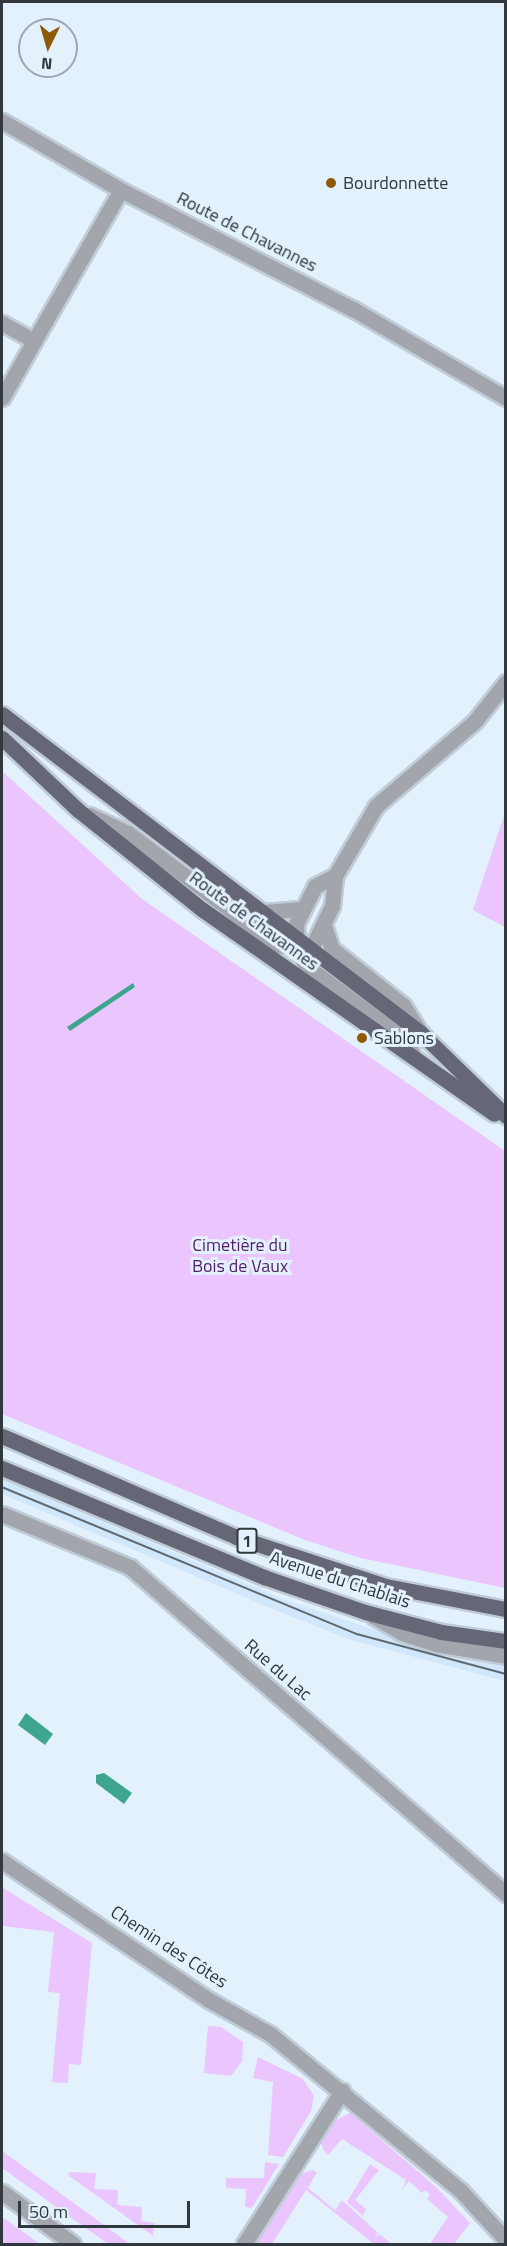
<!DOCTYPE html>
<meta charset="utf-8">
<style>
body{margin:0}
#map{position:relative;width:507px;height:2246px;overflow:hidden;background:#e3f1fd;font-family:"Titillium Web",sans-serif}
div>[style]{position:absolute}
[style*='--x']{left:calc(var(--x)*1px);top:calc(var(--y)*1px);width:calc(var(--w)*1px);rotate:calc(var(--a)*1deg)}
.built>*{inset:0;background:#d0e7fc}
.green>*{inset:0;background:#ebc5fd}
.water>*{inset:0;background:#3ea68e}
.roads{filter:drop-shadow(2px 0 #bfccd7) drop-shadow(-2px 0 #bfccd7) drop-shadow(0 2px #bfccd7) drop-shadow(0 -2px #bfccd7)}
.minor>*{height:15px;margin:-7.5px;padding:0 7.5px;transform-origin:7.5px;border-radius:7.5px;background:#a3a5ad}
.major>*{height:15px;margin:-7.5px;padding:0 7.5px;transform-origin:7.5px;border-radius:7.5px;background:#656776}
.tram>*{height:1.5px;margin:-0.75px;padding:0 0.75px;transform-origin:0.75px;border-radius:0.75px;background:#606970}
.dots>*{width:16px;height:16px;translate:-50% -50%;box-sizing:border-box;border:3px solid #e3f1fd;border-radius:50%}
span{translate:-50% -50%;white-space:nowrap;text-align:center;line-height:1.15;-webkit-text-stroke:6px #e3f1fd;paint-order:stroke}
.shield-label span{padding:2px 4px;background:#e3f1fd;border:2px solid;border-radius:4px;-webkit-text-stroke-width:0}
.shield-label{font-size:16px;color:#31383e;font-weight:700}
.poi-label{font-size:18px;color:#31383e}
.left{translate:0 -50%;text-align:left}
.street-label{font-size:18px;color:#31383e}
.park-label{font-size:18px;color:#551e6b}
.frame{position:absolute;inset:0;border:3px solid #31383e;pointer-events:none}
.north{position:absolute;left:18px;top:18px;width:60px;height:60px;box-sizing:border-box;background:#e3f1fd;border:2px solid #9ca7b1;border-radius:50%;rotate:185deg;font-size:16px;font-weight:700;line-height:24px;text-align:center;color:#31383e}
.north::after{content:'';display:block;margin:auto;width:21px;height:27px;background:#8e5a0a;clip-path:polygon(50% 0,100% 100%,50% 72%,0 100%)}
.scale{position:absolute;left:18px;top:2201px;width:172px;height:27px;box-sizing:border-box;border:3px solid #31383e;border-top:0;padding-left:8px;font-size:18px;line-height:21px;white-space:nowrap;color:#31383e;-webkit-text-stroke:4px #e3f1fd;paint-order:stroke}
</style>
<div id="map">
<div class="built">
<i style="clip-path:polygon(2px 1479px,283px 1599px,428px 1648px,505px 1662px,505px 1681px,351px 1640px,273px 1609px,2px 1494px)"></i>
</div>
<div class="green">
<i style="clip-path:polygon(2px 771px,142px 899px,505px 1151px,505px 1588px,361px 1558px,305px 1540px,2px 1414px)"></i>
<i style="clip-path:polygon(505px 812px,505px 927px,473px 910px)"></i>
<i style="clip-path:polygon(3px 1888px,92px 1943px,81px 2065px,69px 2064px,68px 2083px,52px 2082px,60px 1993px,48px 1992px,54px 1932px,3px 1926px,2px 1935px)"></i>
<i style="clip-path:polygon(208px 2026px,221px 2027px,243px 2042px,242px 2061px,231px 2076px,204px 2073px)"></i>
<i style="clip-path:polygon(258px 2057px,303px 2079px,314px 2096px,311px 2111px,283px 2157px,268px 2155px,273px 2082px,253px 2078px)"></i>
<i style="clip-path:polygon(350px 2113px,435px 2186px,470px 2223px,454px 2244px,430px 2244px,448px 2217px,427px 2199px,430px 2194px,425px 2190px,422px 2193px,409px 2181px,402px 2190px,406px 2180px,342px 2139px,328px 2155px,324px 2151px,320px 2140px,332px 2122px)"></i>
<i style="clip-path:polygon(2px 2151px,130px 2244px,108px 2244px,2px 2168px)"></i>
<i style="clip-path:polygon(265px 2162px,279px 2164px,252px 2208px,245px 2207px,246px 2189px,226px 2188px,226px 2178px,264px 2178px)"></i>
<i style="clip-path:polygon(370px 2164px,379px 2170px,355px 2200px,366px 2209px,363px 2216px,347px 2202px)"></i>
<i style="clip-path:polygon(312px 2170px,317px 2172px,308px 2188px,335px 2210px,342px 2200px,378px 2233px,373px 2240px,379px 2234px,392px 2244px,374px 2244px,306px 2190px,272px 2244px,255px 2244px,298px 2175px)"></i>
<i style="clip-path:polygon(70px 2172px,96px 2173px,94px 2189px,118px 2190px,117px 2205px,142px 2207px,141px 2221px,154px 2223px,153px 2236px,68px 2175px)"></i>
<i style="clip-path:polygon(2px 2217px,40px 2244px,2px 2244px)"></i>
</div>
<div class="water">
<i style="clip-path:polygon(133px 983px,135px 987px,70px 1031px,67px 1027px)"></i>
<i style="clip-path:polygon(26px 1713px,53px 1734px,45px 1745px,18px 1725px)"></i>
<i style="clip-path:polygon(104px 1773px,132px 1793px,124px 1804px,96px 1783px,96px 1775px)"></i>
</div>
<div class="roads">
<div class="minor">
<i style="--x:2;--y:121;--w:138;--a:30.1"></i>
<i style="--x:121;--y:190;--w:261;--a:27.2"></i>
<i style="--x:353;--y:309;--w:177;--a:30.2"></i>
<i style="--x:2;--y:323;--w:37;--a:29"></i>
<i style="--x:34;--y:341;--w:65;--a:119.3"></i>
<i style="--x:34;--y:341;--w:174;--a:-60.1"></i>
<i style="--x:89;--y:815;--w:43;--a:24.8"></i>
<i style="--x:128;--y:833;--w:186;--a:36.9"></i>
<i style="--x:277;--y:945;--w:34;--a:7"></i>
<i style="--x:311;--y:949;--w:48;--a:-64"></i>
<i style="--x:332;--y:906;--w:30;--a:-84"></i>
<i style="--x:264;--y:912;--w:36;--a:-5"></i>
<i style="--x:324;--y:925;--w:25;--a:72"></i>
<i style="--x:332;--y:949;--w:90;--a:38.3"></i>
<i style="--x:403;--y:1005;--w:31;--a:58"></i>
<i style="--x:413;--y:1056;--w:16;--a:-112"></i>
<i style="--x:407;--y:1041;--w:126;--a:-143.4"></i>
<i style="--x:306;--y:966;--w:19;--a:-118"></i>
<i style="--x:297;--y:949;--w:25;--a:-92"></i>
<i style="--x:296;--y:924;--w:42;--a:-63.4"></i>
<i style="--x:315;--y:886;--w:22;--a:-27"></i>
<i style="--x:335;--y:876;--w:81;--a:-59.6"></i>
<i style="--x:376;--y:806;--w:130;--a:-40.6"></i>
<i style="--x:475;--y:721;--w:50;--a:-51.5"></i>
<i style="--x:2;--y:1514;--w:139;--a:22.5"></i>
<i style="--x:130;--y:1567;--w:498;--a:41"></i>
<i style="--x:373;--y:1616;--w:34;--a:30"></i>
<i style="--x:402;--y:1633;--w:36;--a:18"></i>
<i style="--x:436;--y:1644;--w:71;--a:9.7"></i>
<i style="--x:2;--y:1861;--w:249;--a:33.9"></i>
<i style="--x:209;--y:2000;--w:70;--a:29.1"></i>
<i style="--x:270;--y:2034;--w:247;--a:39.4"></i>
<i style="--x:461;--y:2191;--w:67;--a:47.4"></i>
<i style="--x:2;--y:2192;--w:88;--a:36.2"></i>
<i style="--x:244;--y:2244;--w:182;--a:-57.4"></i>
</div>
<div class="major">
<i style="--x:2;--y:714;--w:527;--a:37.28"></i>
<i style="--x:421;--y:1033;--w:119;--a:44.3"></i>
<i style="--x:2;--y:738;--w:105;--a:43.5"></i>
<i style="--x:78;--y:810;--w:160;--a:38.7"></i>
<i style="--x:203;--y:910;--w:355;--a:35"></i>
<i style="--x:2;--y:1436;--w:255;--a:23.3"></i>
<i style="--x:236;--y:1537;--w:158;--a:18.1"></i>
<i style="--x:386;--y:1586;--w:122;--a:10.9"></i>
<i style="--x:2;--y:1468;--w:284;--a:22.6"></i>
<i style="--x:264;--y:1577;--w:107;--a:19.1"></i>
<i style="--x:365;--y:1612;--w:79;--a:14.7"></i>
<i style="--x:441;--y:1632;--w:66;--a:7.9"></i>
</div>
</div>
<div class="tram">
<i style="--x:2;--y:1487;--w:384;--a:22.5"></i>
<i style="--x:357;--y:1634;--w:154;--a:15"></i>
</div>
<div class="dots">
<i style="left:331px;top:183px;background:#8e5a0a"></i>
<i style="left:362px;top:1038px;background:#8e5a0a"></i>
</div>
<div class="shield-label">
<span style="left:247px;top:1541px">1</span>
</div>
<div class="poi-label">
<span class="left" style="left:343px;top:183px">Bourdonnette</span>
<span class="left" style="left:374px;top:1038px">Sablons</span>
</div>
<div class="street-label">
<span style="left:247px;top:232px;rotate:27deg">Route de Chavannes</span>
<span style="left:254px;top:921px;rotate:36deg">Route de Chavannes</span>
<span style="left:340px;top:1580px;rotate:18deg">Avenue du Chablais</span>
<span style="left:278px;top:1670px;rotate:41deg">Rue du Lac</span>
<span style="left:169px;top:1947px;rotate:33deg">Chemin des Côtes</span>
</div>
<div class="park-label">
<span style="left:240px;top:1256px">Cimetière du<br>Bois de Vaux</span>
</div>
<div class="frame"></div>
<div class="north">N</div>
<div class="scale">50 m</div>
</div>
